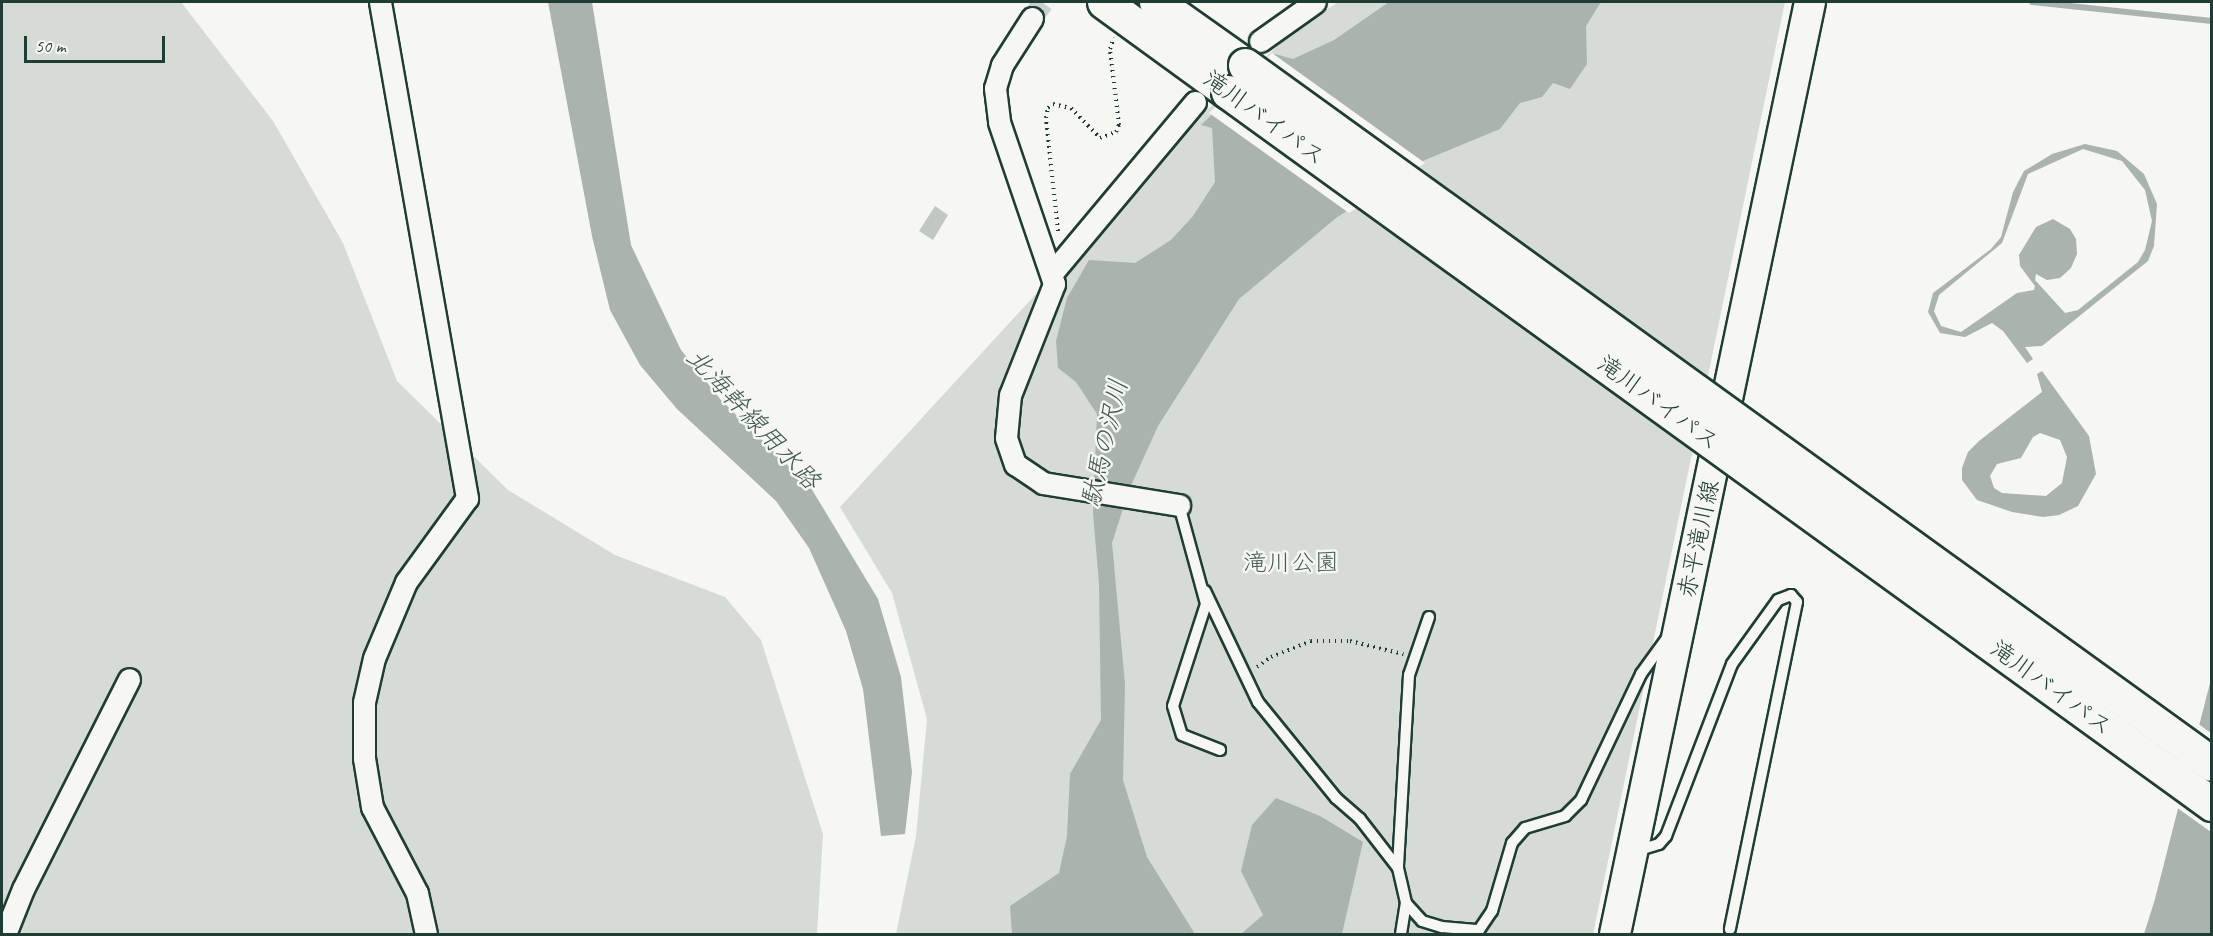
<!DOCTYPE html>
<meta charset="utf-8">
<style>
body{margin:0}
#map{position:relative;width:2213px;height:936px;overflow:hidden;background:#f6f6f2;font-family:Caveat,"Klee One",sans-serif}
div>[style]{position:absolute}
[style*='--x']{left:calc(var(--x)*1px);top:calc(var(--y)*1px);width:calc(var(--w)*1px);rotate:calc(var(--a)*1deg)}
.green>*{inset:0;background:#d6dbd6}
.water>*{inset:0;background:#aab3ae}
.pier>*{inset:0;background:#f6f6f2}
.stream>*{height:6px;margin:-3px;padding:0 3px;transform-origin:3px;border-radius:3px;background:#aab3ae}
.building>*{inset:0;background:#c1c8c3}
.minor-tunnel>*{height:21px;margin-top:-10.5px;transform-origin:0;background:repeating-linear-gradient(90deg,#cbd1cc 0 21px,transparent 0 31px)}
.path>*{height:4px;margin-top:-2px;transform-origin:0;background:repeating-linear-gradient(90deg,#1f3d34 0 1.5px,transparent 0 6px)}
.roads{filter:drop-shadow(2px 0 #1f3d34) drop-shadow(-2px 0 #1f3d34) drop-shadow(0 2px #1f3d34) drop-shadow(0 -2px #1f3d34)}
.service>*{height:10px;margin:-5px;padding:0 5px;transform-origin:5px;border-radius:5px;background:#f6f6f2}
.minor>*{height:21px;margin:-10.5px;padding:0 10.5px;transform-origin:10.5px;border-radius:10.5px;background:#f6f6f2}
.secondary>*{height:30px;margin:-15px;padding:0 15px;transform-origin:15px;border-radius:15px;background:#f6f6f2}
.trunk>*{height:33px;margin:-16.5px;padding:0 16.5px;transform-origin:16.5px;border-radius:16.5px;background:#f6f6f2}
.bridges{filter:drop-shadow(2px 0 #1f3d34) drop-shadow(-2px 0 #1f3d34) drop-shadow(0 2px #1f3d34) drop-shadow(0 -2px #1f3d34)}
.trunk-bridge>*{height:33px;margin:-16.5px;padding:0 16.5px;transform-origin:16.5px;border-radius:16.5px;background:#f6f6f2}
span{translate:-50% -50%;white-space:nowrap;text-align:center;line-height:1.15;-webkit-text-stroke:5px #f6f6f2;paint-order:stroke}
.street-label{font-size:24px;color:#1f3d34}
.park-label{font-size:24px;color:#445d54}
.water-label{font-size:26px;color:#425a52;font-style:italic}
.frame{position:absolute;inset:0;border:3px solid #1f3d34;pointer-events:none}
.scale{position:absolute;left:24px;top:36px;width:141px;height:27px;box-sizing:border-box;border:3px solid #1f3d34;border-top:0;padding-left:8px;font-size:18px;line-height:21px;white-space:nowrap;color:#1f3d34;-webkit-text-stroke:4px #f6f6f2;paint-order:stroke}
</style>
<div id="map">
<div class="green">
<i style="clip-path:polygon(2px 2px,181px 2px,273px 121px,343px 243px,397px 381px,508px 490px,615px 555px,725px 597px,761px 640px,823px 834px,817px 934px,2px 934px)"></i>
<i style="clip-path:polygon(1338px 2px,1785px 2px,1593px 934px,896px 934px,916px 836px,927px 719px,892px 593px,840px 507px,1197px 119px,1291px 34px)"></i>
</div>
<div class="water">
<i style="clip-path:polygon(548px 2px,592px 2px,631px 245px,681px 350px,721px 400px,811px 488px,878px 599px,901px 677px,912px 772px,905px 834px,881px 836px,863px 689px,846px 631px,809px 548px,776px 501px,677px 409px,640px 365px,610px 310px,592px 236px)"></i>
<i style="clip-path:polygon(1389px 2px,1601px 2px,1586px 26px,1587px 64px,1570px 89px,1553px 83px,1542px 97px,1520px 103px,1500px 129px,1425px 160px,1336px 218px,1239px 299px,1158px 426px,1129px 490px,1112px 543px,1125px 684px,1123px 780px,1147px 857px,1195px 934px,1012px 934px,1010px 906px,1059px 873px,1067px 836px,1070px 774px,1101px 720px,1099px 584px,1093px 513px,1097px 414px,1076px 382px,1058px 368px,1056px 341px,1067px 298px,1089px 260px,1135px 263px,1171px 240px,1193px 216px,1215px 182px,1212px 128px,1201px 125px,1275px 54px,1293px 59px,1334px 40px)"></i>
<i style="clip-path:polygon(evenodd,2085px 144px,2117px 151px,2144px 174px,2157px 204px,2154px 246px,2148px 261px,2042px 346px,2025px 347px,2033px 359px,2027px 363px,2003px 331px,1992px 323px,1965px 337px,1940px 333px,1928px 312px,1933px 293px,1991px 249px,2001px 237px,2013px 192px,2024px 171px,2052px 154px,2085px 144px,2083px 149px,2122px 161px,2145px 190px,2152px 221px,2145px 250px,2138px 262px,2078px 310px,2065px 313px,2035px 280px,2036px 274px,2047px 280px,2060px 278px,2071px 268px,2077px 254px,2076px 239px,2070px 229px,2053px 219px,2036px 227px,2019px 255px,2020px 266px,2035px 286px,2034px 290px,2017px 293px,1961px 332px,1941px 326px,1934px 311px,1939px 295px,2002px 243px,2028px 174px,2083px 149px)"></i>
<i style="clip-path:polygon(evenodd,2042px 371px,2089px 436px,2096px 474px,2078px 506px,2059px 515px,2043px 517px,2012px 512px,1977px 500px,1962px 480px,1962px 468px,1968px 452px,1979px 441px,2042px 392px,2037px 374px,2042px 371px,2040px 433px,2060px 440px,2067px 457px,2062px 483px,2046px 496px,2002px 493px,1994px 488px,1990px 476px,1997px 464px,2021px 458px,2033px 437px,2040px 433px)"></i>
<i style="clip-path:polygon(2211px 679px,2211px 934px,2144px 934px,2155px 899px)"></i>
<i style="clip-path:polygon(1276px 798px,1320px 816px,1363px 842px,1342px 934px,1241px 934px,1263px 915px,1241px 871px,1252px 825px)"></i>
</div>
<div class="pier">
<i style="clip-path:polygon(1272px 53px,1425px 163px,1349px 213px,1209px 113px)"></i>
<i style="clip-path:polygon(2197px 723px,2211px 733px,2211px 832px,2176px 807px)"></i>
</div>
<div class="stream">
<i style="--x:2032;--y:2;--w:181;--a:6"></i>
</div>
<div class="building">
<i style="clip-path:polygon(935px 206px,948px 215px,933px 240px,919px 231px)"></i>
</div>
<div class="minor-tunnel">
<i style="--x:1032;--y:18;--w:19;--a:-55"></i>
</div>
<div class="path">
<i style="--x:1058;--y:231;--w:114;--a:-96.1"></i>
<i style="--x:1046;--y:118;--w:10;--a:-79"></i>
<i style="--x:1048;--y:108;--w:6;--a:-39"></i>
<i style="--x:1053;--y:104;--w:18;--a:13"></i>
<i style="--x:1071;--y:108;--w:42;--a:46"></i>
<i style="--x:1100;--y:138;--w:17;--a:-21"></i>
<i style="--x:1116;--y:132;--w:8;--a:-67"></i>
<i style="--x:1119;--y:125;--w:77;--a:-96.8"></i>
<i style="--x:1110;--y:49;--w:12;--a:-70"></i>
<i style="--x:1257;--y:667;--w:17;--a:-36"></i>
<i style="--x:1271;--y:657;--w:43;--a:-21.8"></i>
<i style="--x:1311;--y:641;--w:39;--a:0"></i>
<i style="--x:1350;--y:641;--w:55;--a:13.8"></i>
</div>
<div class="roads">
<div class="service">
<i style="--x:1179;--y:505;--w:103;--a:74.7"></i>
<i style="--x:1206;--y:604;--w:107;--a:107.9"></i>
<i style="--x:1173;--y:706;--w:30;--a:73"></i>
<i style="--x:1182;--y:735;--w:41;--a:21.5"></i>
<i style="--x:1205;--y:591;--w:123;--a:64.5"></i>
<i style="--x:1258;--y:702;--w:124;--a:50.9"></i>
<i style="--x:1336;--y:798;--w:32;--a:41"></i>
<i style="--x:1360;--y:819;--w:62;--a:52.2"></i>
<i style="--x:1429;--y:617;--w:61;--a:109"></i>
<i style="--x:1409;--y:675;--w:193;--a:93.3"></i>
<i style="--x:1398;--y:868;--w:36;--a:77"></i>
<i style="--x:1406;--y:903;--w:24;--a:48"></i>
<i style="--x:1422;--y:921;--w:21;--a:17"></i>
<i style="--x:1442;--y:927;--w:37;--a:5"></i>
<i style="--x:1479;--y:930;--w:23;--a:-56"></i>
<i style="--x:1492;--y:911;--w:71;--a:-73.6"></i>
<i style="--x:1512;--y:843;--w:20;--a:-49"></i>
<i style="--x:1525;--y:828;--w:42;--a:-16.7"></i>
<i style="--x:1565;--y:816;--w:23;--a:-45"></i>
<i style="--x:1581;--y:800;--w:140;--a:-64.5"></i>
<i style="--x:1641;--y:674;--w:44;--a:-54.2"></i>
<i style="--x:1636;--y:851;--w:24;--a:-17"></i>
<i style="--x:1659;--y:844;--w:11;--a:-49"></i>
<i style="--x:1666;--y:836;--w:184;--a:-69"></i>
<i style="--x:1732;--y:664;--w:79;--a:-54.3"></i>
<i style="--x:1778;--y:600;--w:14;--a:-21"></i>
<i style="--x:1791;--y:595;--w:9;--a:49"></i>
<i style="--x:1797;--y:602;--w:334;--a:101.6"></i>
<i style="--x:1401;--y:934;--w:31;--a:-81"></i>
</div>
<div class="minor">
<i style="--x:380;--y:2;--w:504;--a:80.05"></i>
<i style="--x:467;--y:498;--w:104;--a:126"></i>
<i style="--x:406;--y:582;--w:82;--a:112.8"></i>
<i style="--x:374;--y:658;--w:45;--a:102.8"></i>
<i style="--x:364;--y:702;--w:56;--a:90"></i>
<i style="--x:364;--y:758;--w:50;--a:80.7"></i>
<i style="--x:372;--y:807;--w:97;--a:62.4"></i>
<i style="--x:417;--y:893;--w:42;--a:77.6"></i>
<i style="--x:1032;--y:18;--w:56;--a:122.6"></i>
<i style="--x:1002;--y:65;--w:24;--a:107"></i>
<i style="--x:995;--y:88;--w:34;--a:83"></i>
<i style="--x:999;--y:122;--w:171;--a:71.2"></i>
<i style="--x:1054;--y:284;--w:119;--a:111.6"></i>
<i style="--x:1010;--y:395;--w:43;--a:95.3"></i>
<i style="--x:1006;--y:438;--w:28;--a:71"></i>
<i style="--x:1015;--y:464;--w:34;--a:34"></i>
<i style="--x:1043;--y:483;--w:138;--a:9.2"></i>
<i style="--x:1260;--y:41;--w:67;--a:-35.3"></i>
<i style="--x:1052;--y:273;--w:223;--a:-50.1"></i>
<i style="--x:5;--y:934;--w:48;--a:-68.2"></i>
<i style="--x:23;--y:889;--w:235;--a:-63.2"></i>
</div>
<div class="secondary">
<i style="--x:1615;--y:934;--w:952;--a:-78.18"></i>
</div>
<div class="trunk">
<i style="--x:1104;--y:2;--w:153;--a:36"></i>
<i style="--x:1156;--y:2;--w:109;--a:35.3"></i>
</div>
</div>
<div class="bridges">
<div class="trunk-bridge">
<i style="--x:1245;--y:65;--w:1193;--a:35.86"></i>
<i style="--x:1228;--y:92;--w:1215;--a:35.89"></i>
</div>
</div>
<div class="street-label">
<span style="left:1264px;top:118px;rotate:36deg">滝川バイパス</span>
<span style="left:1658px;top:403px;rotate:36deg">滝川バイパス</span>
<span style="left:1699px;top:539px;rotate:-78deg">赤平滝川線</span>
<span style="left:2051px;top:688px;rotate:36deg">滝川バイパス</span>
</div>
<div class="park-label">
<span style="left:1291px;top:563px">滝川公園</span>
</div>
<div class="water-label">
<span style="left:753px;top:419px;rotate:47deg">北海幹線用水路</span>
<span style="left:1105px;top:443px;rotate:-77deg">駄馬の沢川</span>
</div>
<div class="frame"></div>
<div class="scale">50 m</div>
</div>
